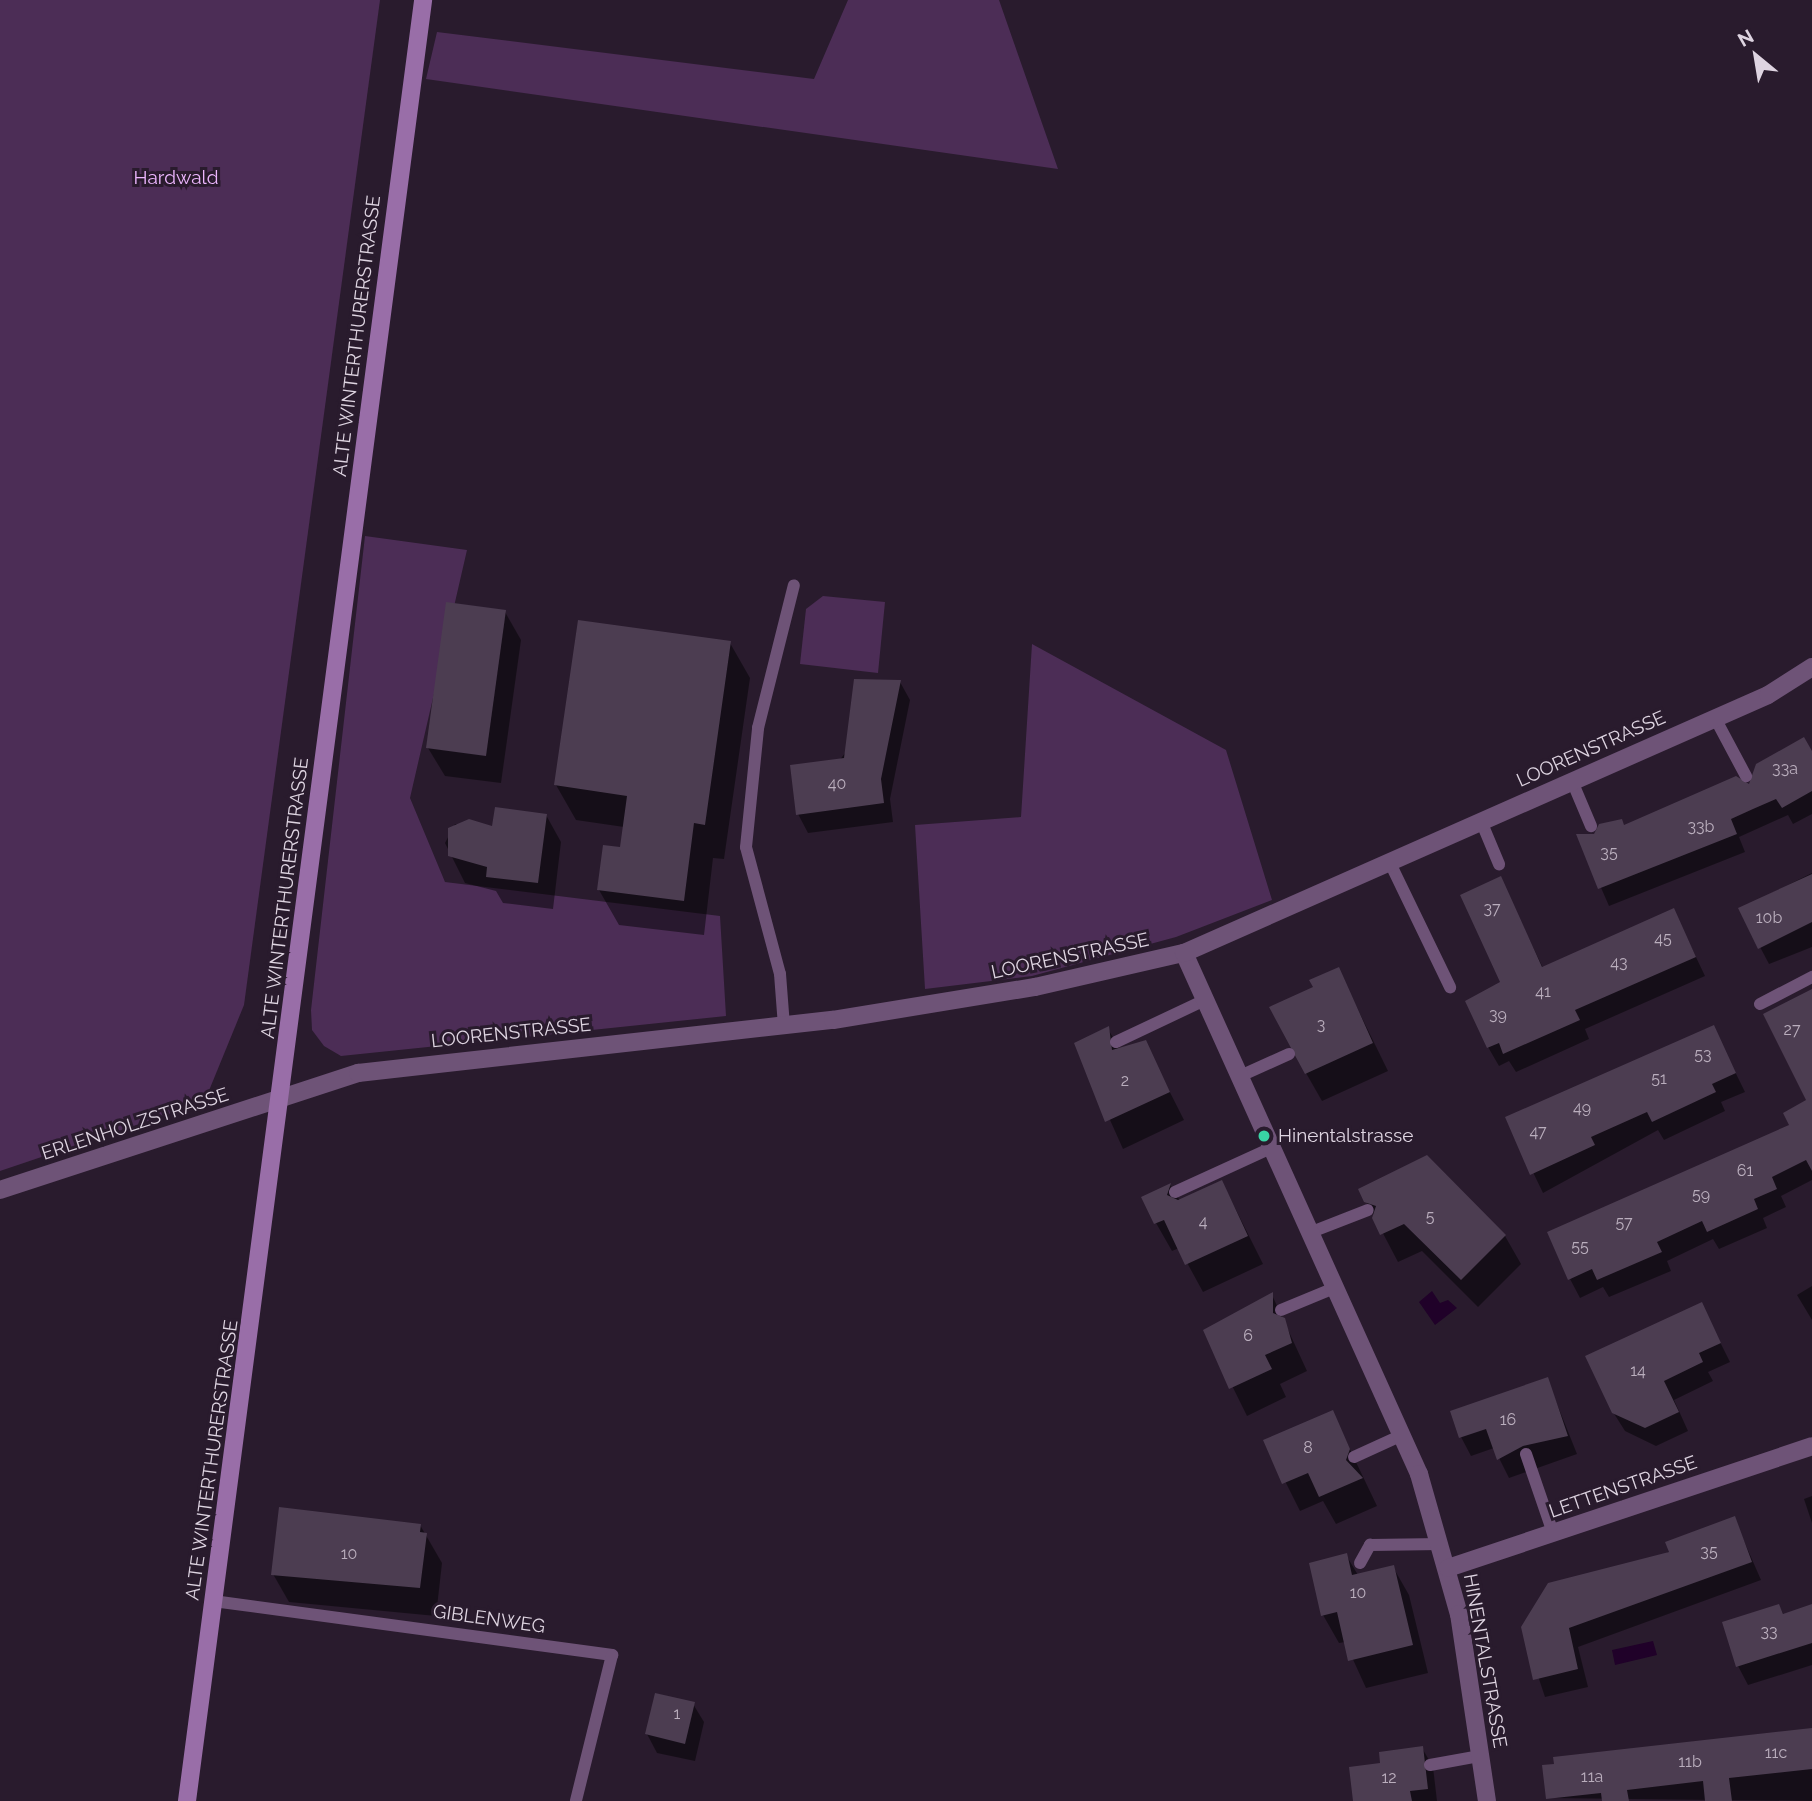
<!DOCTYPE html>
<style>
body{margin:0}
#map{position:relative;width:1812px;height:1801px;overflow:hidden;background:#291b2d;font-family:Raleway,sans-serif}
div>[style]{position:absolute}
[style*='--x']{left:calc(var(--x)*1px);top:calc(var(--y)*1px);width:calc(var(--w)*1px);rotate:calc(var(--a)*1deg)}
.green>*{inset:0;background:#4c2d56}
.water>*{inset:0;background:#200129}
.shadow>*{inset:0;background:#0007}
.building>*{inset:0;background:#4c3d51}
.service>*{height:12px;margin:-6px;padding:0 6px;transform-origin:6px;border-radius:6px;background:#6e5377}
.minor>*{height:18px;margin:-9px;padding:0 9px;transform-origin:9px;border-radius:9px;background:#6e5377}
.tertiary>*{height:18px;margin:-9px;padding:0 9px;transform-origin:9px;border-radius:9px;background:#6e5377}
.secondary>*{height:18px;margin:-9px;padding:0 9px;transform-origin:9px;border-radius:9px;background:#996ea8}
.dots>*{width:19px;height:19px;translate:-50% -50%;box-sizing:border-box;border:4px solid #291b2d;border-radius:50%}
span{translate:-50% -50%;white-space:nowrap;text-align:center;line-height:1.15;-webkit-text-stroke:6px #291b2d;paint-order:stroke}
.number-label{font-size:16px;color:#baaebd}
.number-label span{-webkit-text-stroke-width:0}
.park-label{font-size:19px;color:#edb6ff}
.street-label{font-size:19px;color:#ded4e1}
.poi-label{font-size:19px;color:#ded4e1}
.left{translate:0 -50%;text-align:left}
.north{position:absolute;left:1721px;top:21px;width:70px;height:70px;-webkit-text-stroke:5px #291b2d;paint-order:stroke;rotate:330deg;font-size:19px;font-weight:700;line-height:28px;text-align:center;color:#ded4e1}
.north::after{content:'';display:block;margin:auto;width:24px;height:32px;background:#ded4e1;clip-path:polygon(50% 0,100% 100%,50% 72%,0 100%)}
</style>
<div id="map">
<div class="green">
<i style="clip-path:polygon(0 0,380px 0,244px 1005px,208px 1093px,169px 1114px,0 1171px)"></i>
<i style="clip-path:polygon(848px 0,999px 0,1058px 169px,426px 79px,437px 32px,814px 79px)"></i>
<i style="clip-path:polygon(365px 536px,467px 550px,410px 798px,445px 882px,720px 916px,726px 1016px,341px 1056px,324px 1046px,312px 1030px,311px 1010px)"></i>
<i style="clip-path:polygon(823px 596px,885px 602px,878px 673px,800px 664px,806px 609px)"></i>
<i style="clip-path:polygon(1032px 644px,1226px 750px,1272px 900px,1176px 937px,1032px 976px,925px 989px,915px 825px,1021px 817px)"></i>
</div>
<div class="water">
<i style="clip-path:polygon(1432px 1291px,1440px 1303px,1448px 1300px,1457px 1308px,1435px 1325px,1419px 1302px)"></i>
<i style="clip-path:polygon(1653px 1641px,1657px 1655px,1615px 1665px,1612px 1650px)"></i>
</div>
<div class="shadow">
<i style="clip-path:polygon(505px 612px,521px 640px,501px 783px,445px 776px,428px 748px)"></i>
<i style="clip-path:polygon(730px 643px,750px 678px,724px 859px,713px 858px,704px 935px,619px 925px,599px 890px,621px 849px,624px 827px,576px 820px,556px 785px)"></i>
<i style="clip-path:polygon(900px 682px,910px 700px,890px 799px,893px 822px,808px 833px,798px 814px)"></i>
<i style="clip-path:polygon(1812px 754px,1812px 814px,1793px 824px,1788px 815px,1739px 837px,1745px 852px,1609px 906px,1578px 835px,1595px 836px,1750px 787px)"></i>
<i style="clip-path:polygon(546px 815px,561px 842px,553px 909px,503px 903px,496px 891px,465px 883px,445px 843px,455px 824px,494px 829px)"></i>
<i style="clip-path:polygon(1812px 873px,1812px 947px,1769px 964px,1740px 909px)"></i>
<i style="clip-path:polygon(1500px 878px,1543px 968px,1674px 911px,1705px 976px,1585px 1029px,1589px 1039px,1516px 1072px,1509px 1061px,1499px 1066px,1488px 1047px,1502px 983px)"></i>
<i style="clip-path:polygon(1338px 969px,1388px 1071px,1322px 1101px,1306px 1073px,1315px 988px)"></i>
<i style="clip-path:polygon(1812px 991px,1812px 1180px,1781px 1196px,1786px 1207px,1763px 1218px,1767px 1228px,1719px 1249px,1713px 1239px,1667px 1261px,1671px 1271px,1609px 1297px,1603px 1287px,1580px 1298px,1570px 1279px,1791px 1126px,1808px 1101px)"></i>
<i style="clip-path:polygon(1713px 1027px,1745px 1092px,1721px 1102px,1725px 1111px,1664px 1140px,1658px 1130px,1543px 1193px,1507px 1118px)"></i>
<i style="clip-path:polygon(1108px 1029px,1122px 1053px,1145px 1043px,1184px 1120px,1123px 1149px,1076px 1044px)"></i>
<i style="clip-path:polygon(1222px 1182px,1263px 1264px,1203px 1292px,1179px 1248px,1172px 1251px,1156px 1223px,1170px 1185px,1180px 1201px)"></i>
<i style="clip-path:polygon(1366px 1201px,1505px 1236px,1521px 1264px,1478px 1307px,1422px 1251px,1398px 1262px)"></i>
<i style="clip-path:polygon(1812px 1286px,1812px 1320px,1797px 1295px)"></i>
<i style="clip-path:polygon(1272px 1295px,1307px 1371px,1280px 1384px,1286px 1397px,1247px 1416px,1205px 1331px)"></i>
<i style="clip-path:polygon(1701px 1304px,1730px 1362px,1708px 1372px,1713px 1381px,1674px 1400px,1688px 1431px,1656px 1446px,1625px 1431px,1613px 1412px)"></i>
<i style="clip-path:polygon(1547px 1379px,1577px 1454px,1509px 1478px,1494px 1448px,1471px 1456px,1461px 1437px)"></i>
<i style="clip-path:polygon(1332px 1412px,1377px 1506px,1336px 1524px,1323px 1501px,1300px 1511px,1265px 1441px)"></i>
<i style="clip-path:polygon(1812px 1496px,1812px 1523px,1804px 1499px)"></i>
<i style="clip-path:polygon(1734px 1518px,1761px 1580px,1578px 1647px,1588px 1687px,1545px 1697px,1522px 1628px)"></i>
<i style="clip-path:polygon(420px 1525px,442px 1563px,436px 1616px,289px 1602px,273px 1574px)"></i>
<i style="clip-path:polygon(1346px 1555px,1358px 1575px,1393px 1567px,1409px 1595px,1428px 1673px,1366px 1688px,1345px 1642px,1339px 1643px,1323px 1615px)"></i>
<i style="clip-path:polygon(1779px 1606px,1784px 1615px,1812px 1612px,1812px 1665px,1748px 1685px,1738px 1666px)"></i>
<i style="clip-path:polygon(693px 1704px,704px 1722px,695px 1761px,657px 1753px,647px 1734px)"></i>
<i style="clip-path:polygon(1812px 1730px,1812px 1801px,1547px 1798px)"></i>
<i style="clip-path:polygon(1422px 1748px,1433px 1767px,1437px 1801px,1355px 1801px,1382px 1764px)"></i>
</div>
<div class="building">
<i style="clip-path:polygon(446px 602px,506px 610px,486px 756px,426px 748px)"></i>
<i style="clip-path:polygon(578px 620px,731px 641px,705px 825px,694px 823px,684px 901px,597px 890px,603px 845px,620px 847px,627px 796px,554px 785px)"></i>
<i style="clip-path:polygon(854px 679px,901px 680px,881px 779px,884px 803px,796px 815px,790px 765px,844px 758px)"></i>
<i style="clip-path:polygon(1804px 737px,1812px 751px,1812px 791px,1782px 808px,1776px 799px,1753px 809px,1731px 819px,1737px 834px,1598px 889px,1576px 834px,1594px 834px,1599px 824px,1622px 819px,1624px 825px,1736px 776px,1749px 784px,1756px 764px)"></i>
<i style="clip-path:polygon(495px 807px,547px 814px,538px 883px,486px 877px,487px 867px,448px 856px,448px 828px,469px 819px,492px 826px)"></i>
<i style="clip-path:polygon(1812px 874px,1812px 922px,1758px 949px,1738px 908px)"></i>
<i style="clip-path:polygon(1501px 876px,1542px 967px,1674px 908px,1696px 957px,1575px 1010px,1580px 1020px,1503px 1054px,1499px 1043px,1487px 1048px,1465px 1001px,1500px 982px,1460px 895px)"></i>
<i style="clip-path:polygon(1339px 967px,1373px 1043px,1305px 1074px,1269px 1007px,1313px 987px,1309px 980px)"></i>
<i style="clip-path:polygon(1812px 989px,1812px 1171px,1806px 1160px,1772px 1177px,1777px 1189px,1754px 1199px,1758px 1209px,1707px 1232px,1702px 1221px,1657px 1242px,1662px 1252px,1597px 1280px,1592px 1269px,1568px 1280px,1547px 1232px,1789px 1125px,1783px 1113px,1806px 1100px,1763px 1014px)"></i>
<i style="clip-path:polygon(1714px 1025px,1736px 1073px,1712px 1084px,1716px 1092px,1652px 1122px,1647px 1112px,1591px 1137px,1595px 1145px,1530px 1175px,1505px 1117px)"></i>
<i style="clip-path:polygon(1109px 1026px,1112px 1050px,1146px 1040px,1170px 1092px,1105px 1122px,1074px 1043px)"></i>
<i style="clip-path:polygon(1427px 1155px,1506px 1235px,1461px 1280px,1404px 1224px,1380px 1235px,1372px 1218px,1376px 1206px,1364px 1202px,1358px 1189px)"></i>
<i style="clip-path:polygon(1222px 1180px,1248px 1236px,1185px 1265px,1164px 1220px,1154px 1224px,1141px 1197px,1171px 1183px,1167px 1195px,1178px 1200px)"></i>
<i style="clip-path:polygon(1273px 1292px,1273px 1313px,1285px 1318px,1292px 1343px,1265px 1355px,1272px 1369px,1229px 1389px,1203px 1330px)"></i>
<i style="clip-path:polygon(1702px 1302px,1721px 1343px,1699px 1353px,1703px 1362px,1664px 1381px,1679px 1412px,1645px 1428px,1612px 1413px,1585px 1356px)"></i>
<i style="clip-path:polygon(1548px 1377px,1568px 1436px,1523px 1446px,1497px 1460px,1486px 1429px,1459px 1438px,1450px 1411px)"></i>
<i style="clip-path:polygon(1333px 1410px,1350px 1449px,1346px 1460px,1363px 1478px,1319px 1497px,1308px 1473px,1282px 1484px,1263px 1440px)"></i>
<i style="clip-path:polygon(279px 1507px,421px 1524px,420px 1532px,427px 1533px,420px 1588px,271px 1575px)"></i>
<i style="clip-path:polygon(1735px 1516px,1752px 1562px,1569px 1628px,1578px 1669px,1533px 1680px,1521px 1627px,1548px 1583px,1669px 1552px,1665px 1542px)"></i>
<i style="clip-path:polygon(1347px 1553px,1352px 1575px,1394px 1565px,1413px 1645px,1348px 1661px,1337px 1612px,1321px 1616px,1309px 1563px)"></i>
<i style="clip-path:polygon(1779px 1604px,1783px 1614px,1812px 1604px,1812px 1643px,1736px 1667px,1722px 1622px)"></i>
<i style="clip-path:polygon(655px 1693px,695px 1702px,685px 1744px,645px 1734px)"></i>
<i style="clip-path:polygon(1812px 1728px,1812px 1769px,1729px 1778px,1732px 1801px,1705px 1801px,1703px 1781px,1627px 1790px,1629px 1801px,1602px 1801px,1601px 1793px,1546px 1799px,1542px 1765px,1554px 1764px,1553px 1757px)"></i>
<i style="clip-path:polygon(1423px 1746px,1428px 1789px,1410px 1791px,1412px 1801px,1353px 1801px,1349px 1767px,1380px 1763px,1379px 1752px)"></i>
</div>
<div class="service">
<i style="--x:1715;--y:718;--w:66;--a:61.9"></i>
<i style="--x:1572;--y:781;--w:49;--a:67.1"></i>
<i style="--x:1481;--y:821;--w:47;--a:67.3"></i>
<i style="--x:1391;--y:865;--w:136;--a:64.2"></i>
<i style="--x:1760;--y:1004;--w:59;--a:-27.4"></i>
<i style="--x:784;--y:1026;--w:52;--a:-94.4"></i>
<i style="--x:780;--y:974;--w:131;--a:-105"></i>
<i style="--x:746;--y:847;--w:120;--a:-84.2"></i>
<i style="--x:758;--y:728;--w:147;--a:-75.9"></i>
<i style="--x:1116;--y:1042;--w:98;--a:-25.3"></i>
<i style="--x:1238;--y:1077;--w:56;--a:-24.3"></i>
<i style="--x:1175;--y:1192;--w:103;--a:-24.6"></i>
<i style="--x:1309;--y:1233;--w:63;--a:-21.3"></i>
<i style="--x:1281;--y:1310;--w:57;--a:-22.5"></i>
<i style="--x:1526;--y:1454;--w:83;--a:71.1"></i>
<i style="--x:1354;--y:1457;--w:53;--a:-24.6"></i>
<i style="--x:1360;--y:1563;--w:21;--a:-61"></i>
<i style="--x:1370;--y:1545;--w:71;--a:-0.8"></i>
<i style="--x:213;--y:1601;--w:403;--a:7.7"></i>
<i style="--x:612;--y:1655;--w:150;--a:103.9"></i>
<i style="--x:1430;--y:1765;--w:51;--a:-10.2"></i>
</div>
<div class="minor">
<i style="--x:1184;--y:953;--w:572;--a:65.72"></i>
<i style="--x:1419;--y:1474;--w:146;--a:74.1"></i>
<i style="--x:1459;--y:1614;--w:189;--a:81.5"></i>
<i style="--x:1448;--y:1568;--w:384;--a:-18.5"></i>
</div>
<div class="tertiary">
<i style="--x:0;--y:1190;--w:377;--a:-18.1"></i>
<i style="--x:358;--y:1073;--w:478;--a:-6.4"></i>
<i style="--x:833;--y:1020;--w:205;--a:-9.3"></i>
<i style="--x:1035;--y:987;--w:153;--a:-12.9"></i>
<i style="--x:1184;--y:953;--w:638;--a:-23.83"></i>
<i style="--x:1768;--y:695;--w:52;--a:-32.5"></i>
</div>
<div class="secondary">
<i style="--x:187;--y:1801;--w:1816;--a:-82.53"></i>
</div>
<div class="dots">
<i style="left:1264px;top:1136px;background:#39d4a5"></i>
</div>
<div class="number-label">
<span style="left:1785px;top:769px">33a</span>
<span style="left:837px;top:784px">40</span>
<span style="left:1701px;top:827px">33b</span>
<span style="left:1609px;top:853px">35</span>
<span style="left:1492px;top:909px">37</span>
<span style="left:1769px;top:918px">10b</span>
<span style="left:1663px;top:939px">45</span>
<span style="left:1619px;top:963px">43</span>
<span style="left:1543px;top:992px">41</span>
<span style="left:1498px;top:1015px">39</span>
<span style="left:1321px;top:1025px">3</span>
<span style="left:1792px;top:1030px">27</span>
<span style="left:1703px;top:1055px">53</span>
<span style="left:1659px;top:1079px">51</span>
<span style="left:1125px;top:1081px">2</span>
<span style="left:1582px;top:1108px">49</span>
<span style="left:1538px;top:1132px">47</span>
<span style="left:1745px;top:1171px">61</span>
<span style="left:1701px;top:1195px">59</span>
<span style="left:1430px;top:1217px">5</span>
<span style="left:1203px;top:1222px">4</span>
<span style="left:1624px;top:1223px">57</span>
<span style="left:1580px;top:1247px">55</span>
<span style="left:1248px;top:1336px">6</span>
<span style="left:1638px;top:1371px">14</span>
<span style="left:1508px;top:1420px">16</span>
<span style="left:1308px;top:1448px">8</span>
<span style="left:1709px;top:1552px">35</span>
<span style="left:349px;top:1554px">10</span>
<span style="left:1358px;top:1593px">10</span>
<span style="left:1769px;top:1632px">33</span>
<span style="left:677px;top:1714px">1</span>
<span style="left:1776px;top:1753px">11c</span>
<span style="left:1690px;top:1762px">11b</span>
<span style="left:1592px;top:1777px">11a</span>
<span style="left:1389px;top:1778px">12</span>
</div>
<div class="park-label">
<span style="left:176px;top:178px">Hardwald</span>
</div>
<div class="street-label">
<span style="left:357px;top:336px;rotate:-83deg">ALTE WINTERTHURERSTRASSE</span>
<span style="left:1591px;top:749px;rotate:-24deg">LOORENSTRASSE</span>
<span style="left:285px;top:898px;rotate:-83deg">ALTE WINTERTHURERSTRASSE</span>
<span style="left:1070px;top:956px;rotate:-12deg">LOORENSTRASSE</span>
<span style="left:511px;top:1033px;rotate:-6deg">LOORENSTRASSE</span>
<span style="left:135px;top:1124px;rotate:-18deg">ERLENHOLZSTRASSE</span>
<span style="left:212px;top:1460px;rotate:-82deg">ALTE WINTERTHURERSTRASSE</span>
<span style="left:1623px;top:1487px;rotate:-19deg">LETTENSTRASSE</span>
<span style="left:489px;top:1619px;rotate:8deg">GIBLENWEG</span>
<span style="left:1485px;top:1661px;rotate:80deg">HINENTALSTRASSE</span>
</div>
<div class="poi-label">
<span class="left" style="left:1278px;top:1136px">Hinentalstrasse</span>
</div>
<div class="north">N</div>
</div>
